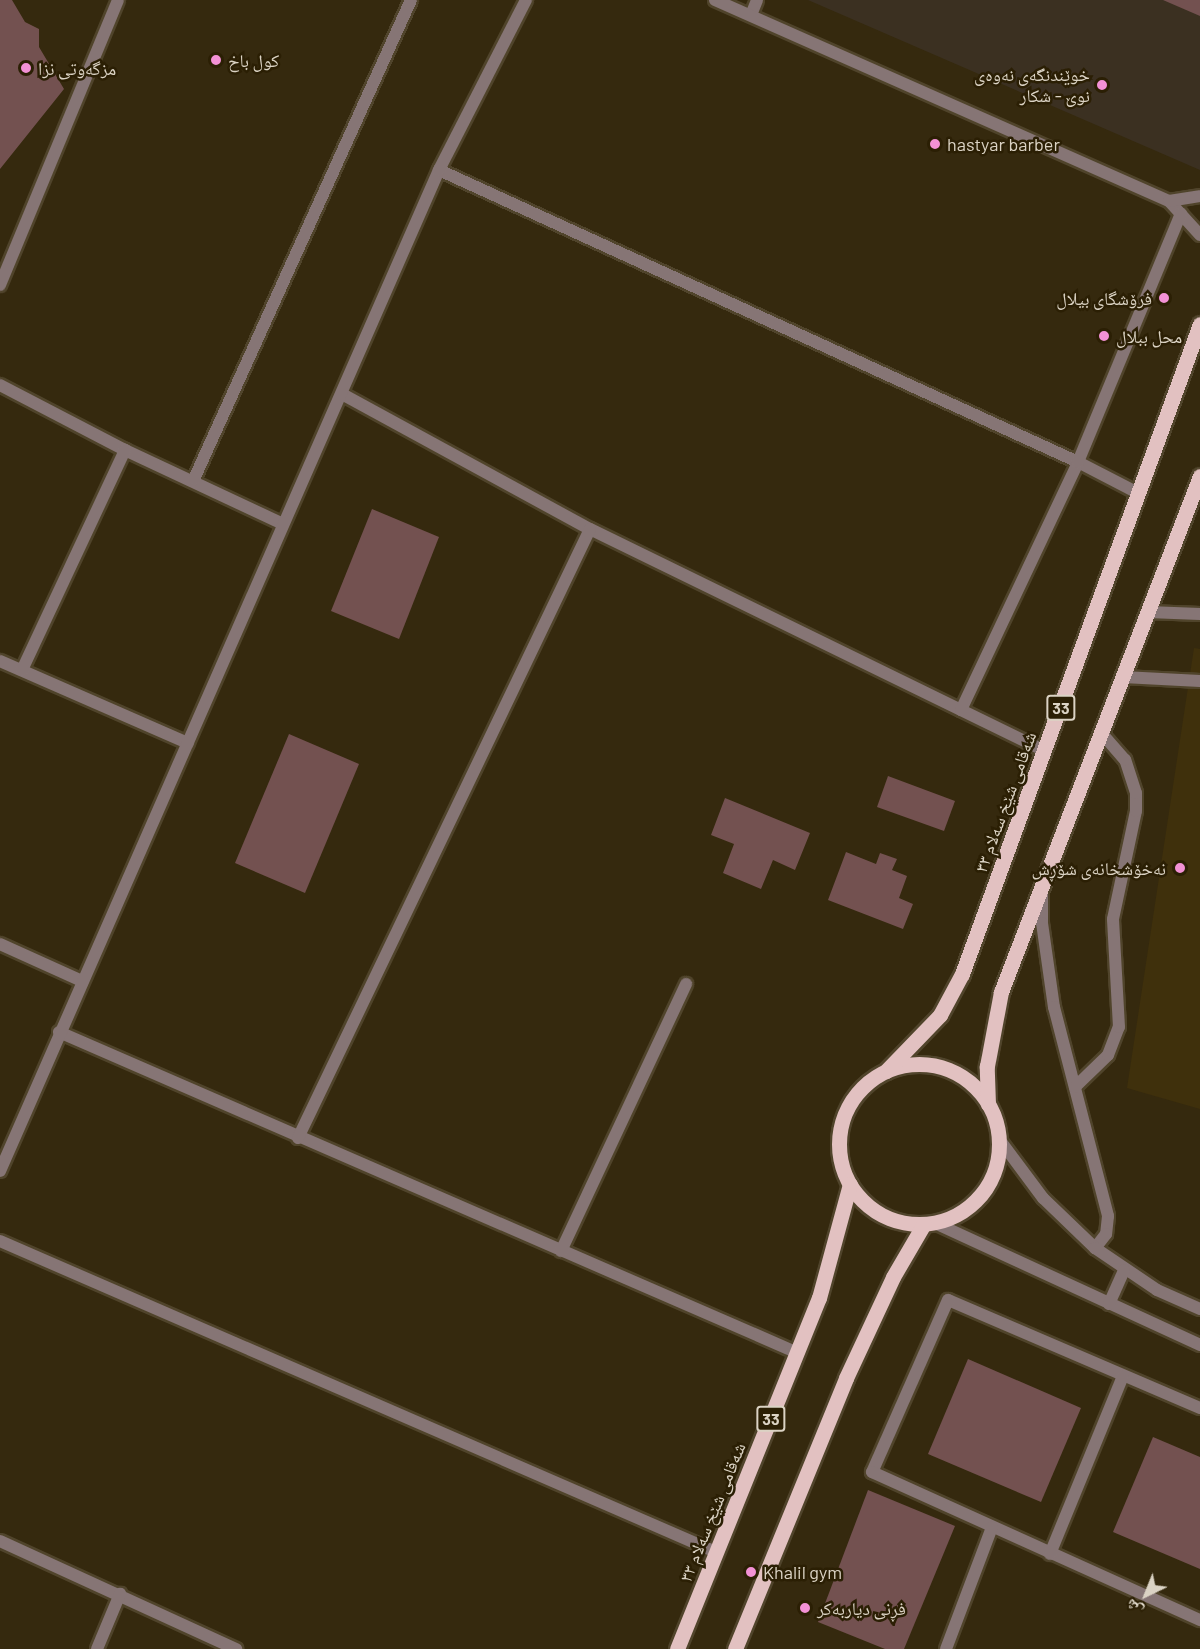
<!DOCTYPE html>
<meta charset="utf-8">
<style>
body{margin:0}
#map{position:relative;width:1200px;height:1649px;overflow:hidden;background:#35290e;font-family:Barlow,"Noto Naskh Arabic",sans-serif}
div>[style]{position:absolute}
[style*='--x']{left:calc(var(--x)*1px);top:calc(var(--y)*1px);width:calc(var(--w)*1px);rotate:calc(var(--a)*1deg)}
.built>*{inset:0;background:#3f300c}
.education>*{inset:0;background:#3b3021}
.building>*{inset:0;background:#735150}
.roads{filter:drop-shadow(2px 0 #50442b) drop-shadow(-2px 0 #50442b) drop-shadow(0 2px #50442b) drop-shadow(0 -2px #50442b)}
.service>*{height:12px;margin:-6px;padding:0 6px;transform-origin:6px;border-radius:6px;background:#867575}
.minor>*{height:12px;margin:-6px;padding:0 6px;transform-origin:6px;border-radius:6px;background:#867575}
.primary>*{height:15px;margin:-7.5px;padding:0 7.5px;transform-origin:7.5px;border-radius:7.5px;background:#e2c1c1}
.primary>.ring{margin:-7.5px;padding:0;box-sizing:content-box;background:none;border:15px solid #e2c1c1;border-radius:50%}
.dots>*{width:16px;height:16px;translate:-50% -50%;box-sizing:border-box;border:3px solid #2b1f04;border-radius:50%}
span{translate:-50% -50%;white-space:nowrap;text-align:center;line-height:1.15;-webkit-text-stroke:5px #2b1f04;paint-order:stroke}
.shield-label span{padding:2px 4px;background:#2b1f04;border:2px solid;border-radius:4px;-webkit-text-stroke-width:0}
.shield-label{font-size:16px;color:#dbd3c4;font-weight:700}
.poi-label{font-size:18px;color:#dbd3c4}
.left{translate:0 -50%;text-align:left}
.right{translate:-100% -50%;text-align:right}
.street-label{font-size:18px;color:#dbd3c4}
.north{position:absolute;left:1116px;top:1565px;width:60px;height:60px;-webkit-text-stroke:4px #2b1f04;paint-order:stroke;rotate:223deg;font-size:16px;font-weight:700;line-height:24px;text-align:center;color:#dbd3c4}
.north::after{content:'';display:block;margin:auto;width:21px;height:27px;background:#dbd3c4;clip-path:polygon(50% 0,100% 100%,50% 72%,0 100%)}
</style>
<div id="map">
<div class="built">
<i style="clip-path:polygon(1194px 648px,1200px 649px,1200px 1109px,1127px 1088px)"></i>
</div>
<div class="education">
<i style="clip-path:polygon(808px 0,1200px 0,1200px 170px)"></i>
</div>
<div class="building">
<i style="clip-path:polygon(0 0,12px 0,25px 22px,39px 29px,39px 47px,64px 89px,0 169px)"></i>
<i style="clip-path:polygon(1163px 0,1200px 0,1200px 16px)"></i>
<i style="clip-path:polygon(372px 509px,439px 537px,399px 639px,331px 611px)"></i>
<i style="clip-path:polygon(289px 734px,359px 764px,305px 893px,235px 863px)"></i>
<i style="clip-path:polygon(888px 776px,955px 801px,944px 831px,877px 807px)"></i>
<i style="clip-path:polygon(725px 798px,810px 833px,795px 870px,773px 860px,761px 889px,723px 873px,734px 844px,711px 835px)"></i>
<i style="clip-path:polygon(846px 852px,876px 864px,880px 853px,897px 859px,892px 870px,907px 876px,899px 898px,913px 904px,903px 929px,828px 900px)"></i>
<i style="clip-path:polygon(968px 1359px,1081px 1408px,1041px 1502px,928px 1454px)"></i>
<i style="clip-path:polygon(1153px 1437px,1200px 1457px,1200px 1569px,1113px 1532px)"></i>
<i style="clip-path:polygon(868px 1490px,955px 1526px,904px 1649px,885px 1649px,818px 1622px)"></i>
</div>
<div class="roads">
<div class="service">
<i style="--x:751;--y:15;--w:16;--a:-68"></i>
<i style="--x:1123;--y:677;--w:77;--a:3"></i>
</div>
<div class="minor">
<i style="--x:715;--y:0;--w:497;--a:23.9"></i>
<i style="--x:1169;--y:201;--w:46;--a:47.6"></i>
<i style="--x:439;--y:170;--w:703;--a:24.56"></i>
<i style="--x:1078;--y:462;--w:65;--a:27.3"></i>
<i style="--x:1169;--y:201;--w:31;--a:-9"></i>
<i style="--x:0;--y:285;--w:308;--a:-67.5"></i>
<i style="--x:0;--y:385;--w:141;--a:27.5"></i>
<i style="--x:125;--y:450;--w:172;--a:25.1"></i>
<i style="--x:342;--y:394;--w:282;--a:28.6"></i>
<i style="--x:590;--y:529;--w:506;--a:26.01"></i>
<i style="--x:194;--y:479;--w:526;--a:-65.63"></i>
<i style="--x:1148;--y:612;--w:52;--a:2.2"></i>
<i style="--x:0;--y:661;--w:205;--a:23.6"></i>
<i style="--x:22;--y:670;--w:243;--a:-64.9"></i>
<i style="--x:961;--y:710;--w:274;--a:-64.7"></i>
<i style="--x:1078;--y:462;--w:269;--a:-67.5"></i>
<i style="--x:1042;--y:892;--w:31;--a:90"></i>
<i style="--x:1042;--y:923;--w:85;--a:81.9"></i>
<i style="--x:1054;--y:1007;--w:216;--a:75.5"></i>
<i style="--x:1108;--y:1216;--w:18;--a:96"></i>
<i style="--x:1106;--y:1234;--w:18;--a:128"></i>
<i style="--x:0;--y:944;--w:90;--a:24.3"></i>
<i style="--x:59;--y:1032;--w:806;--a:23.48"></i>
<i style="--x:1075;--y:1087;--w:46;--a:-44.1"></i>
<i style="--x:1108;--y:1055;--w:30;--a:-69"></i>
<i style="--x:1119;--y:1027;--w:108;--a:-93.2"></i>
<i style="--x:1113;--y:919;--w:110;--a:-78"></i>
<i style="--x:1136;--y:811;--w:18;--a:-90"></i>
<i style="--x:1136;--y:793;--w:35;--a:-108"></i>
<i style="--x:1125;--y:760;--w:35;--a:-131"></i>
<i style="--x:298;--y:1138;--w:675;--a:-64.38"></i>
<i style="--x:999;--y:1139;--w:74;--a:53.3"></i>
<i style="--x:1043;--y:1198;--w:72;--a:43.9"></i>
<i style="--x:1095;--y:1248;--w:75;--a:34.1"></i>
<i style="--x:1157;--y:1290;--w:47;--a:23.8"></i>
<i style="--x:0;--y:1171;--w:1093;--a:-66.32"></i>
<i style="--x:439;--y:170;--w:191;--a:-62.9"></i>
<i style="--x:935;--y:1223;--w:292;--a:24.7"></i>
<i style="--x:0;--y:1241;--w:781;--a:23.48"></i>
<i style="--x:561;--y:1251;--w:295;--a:-64.9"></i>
<i style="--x:1109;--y:1304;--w:37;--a:-66"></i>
<i style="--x:1200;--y:1408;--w:274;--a:-156.8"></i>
<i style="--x:948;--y:1300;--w:188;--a:113.8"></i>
<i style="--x:872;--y:1472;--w:360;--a:24.3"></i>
<i style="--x:0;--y:1541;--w:260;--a:24.6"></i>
<i style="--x:1050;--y:1554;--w:192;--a:-67.7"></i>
<i style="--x:97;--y:1649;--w:60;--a:-67.3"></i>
<i style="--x:946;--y:1649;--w:130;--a:-69.3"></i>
</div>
<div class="primary">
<i class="ring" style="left:839px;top:1064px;width:145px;height:145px"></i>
<i style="--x:886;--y:1071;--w:78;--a:-46"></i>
<i style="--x:940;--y:1015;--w:47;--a:-61.8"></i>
<i style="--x:962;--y:974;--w:692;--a:-69.89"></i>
<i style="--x:988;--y:1104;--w:38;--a:-92"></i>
<i style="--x:987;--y:1066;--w:75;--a:-79.3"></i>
<i style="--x:1001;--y:992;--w:553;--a:-68.91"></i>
<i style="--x:677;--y:1649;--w:379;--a:-68"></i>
<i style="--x:819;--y:1298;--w:118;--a:-74.8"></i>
<i style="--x:735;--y:1649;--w:293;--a:-67.7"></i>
<i style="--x:846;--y:1378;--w:111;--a:-65"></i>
<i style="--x:893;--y:1277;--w:61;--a:-59.7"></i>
</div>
</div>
<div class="dots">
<i style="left:216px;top:60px;background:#f391d5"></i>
<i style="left:26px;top:68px;background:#f391d5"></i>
<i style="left:1102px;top:85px;background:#f391d5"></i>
<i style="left:935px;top:144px;background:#f391d5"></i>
<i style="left:1164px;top:298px;background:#f391d5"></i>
<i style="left:1104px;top:336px;background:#f391d5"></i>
<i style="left:1180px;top:868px;background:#f391d5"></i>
<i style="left:751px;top:1572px;background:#f391d5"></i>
<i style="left:805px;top:1608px;background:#f391d5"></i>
</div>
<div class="shield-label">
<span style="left:1061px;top:708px">33</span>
<span style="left:771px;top:1419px">33</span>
</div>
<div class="poi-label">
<span class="left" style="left:228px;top:60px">كول باخ</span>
<span class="left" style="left:38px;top:68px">مزگەوتی نزا</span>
<span class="right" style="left:1090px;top:85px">خوێندنگەی نەوەی<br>نوێ - شکار</span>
<span class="left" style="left:947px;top:144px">hastyar barber</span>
<span class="right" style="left:1152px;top:298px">فرۆشگای بیلال</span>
<span class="left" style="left:1116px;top:336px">محل ببلال</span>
<span class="right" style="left:1166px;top:868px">نەخۆشخانەی شۆڕش</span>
<span class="left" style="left:763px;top:1572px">Khalil gym</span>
<span class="left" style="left:817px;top:1608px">فڕنی دیاربەکر</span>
</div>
<div class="street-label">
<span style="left:1005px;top:802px;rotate:-70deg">شەقامی شێخ سەلام ٣٣</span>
<span style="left:712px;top:1512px;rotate:-68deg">شەقامی شێخ سەلام ٣٣</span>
</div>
<div class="north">ش</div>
</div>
